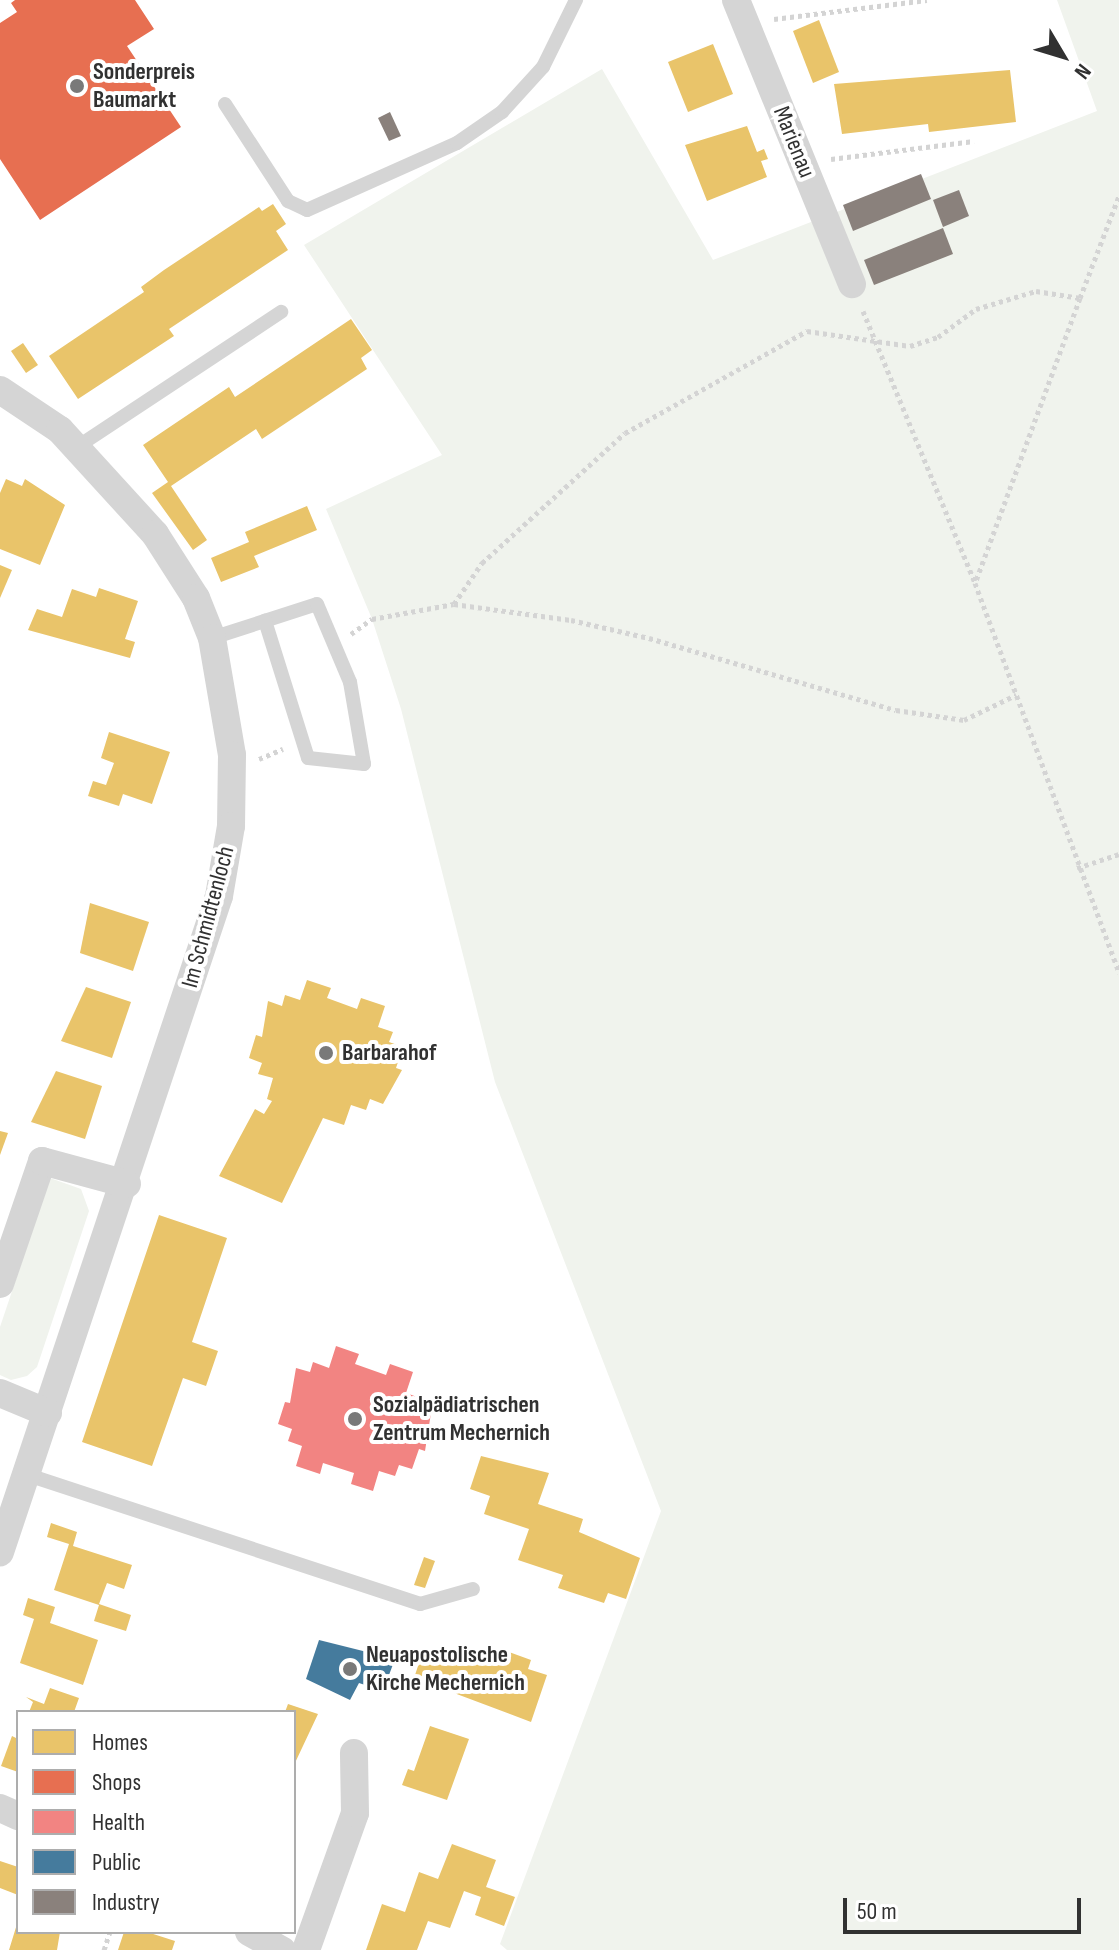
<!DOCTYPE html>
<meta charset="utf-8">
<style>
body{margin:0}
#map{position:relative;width:1119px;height:1950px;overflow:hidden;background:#fff;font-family:"Sofia Sans Condensed",sans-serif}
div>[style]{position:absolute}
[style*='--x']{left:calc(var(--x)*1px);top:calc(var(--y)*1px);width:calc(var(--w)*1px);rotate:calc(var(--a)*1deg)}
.green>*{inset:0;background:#f0f3ed}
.homes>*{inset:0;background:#e9c46a}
.shops>*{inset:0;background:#e76f51}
.health>*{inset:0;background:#f28482}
.public>*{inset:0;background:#457b9d}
.industry>*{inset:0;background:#8a817c}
.path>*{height:5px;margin-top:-2.5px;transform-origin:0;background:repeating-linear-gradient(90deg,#d4d4d4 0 4px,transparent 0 8px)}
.lane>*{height:14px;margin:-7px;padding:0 7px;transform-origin:7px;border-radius:7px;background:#d5d5d5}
.street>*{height:28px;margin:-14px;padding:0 14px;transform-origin:14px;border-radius:14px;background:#d5d5d5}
.dots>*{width:22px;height:22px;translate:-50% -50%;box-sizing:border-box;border:4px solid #fff;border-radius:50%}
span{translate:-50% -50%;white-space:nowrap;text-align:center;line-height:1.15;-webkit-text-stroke:8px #fff;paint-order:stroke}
.poi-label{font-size:24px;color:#313131;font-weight:700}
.left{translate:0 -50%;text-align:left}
.street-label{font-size:24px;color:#313131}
.legend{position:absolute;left:16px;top:1710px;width:280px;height:224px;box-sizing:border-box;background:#fff;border:2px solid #adadad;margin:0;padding:10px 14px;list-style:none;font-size:24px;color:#313131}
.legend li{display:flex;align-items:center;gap:16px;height:40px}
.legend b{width:40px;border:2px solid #adadad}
.north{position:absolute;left:1023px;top:16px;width:80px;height:80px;-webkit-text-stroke:6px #fff;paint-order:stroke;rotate:128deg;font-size:22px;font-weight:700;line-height:32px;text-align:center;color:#313131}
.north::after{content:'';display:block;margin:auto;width:28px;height:36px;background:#313131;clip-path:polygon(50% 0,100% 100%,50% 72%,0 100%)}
.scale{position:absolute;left:843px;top:1898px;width:238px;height:36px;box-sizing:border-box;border:4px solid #313131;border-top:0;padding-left:10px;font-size:24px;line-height:28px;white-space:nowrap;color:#313131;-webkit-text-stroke:6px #fff;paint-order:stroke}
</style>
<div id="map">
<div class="green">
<i style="clip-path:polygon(1057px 0,1119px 0,1119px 1950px,507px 1950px,500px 1944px,661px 1511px,495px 1082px,401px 709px,372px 619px,326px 509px,442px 455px,304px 245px,602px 69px,713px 260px,1097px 111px)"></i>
<i style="clip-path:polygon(50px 1178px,81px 1189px,89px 1211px,37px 1367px,27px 1376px,11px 1380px,0 1375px,0 1327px)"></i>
</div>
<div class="homes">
<i style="clip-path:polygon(819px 20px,839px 72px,813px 83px,793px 31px)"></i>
<i style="clip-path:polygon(713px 44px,733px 94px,688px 112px,668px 62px)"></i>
<i style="clip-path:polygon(1010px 70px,1016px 122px,929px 132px,928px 124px,842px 134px,834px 84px)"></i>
<i style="clip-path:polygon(747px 126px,757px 152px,764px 149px,768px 159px,761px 161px,767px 177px,707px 201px,685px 145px)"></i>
<i style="clip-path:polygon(273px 204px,286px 224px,276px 231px,288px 250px,169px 329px,174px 336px,78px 399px,49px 356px,144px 292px,141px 287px,164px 270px,259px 207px,262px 211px)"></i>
<i style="clip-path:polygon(351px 319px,372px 350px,361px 358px,367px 369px,262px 439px,256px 429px,171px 486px,207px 540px,193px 550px,152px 493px,168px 482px,143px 445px,229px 387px,235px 397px)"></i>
<i style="clip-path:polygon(23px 343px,38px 365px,26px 373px,11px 351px)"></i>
<i style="clip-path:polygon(6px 479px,22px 486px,25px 479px,65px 505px,40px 565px,0 549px,0 493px)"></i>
<i style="clip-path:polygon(307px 506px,317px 530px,254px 556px,259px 567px,221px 582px,211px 558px,249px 542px,245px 532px)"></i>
<i style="clip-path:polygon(0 565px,12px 570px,0 598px)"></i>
<i style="clip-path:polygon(99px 588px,138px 601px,125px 639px,135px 642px,130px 658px,28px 630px,37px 609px,62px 617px,72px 589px,96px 597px)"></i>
<i style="clip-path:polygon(109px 732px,170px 752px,152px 804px,123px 794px,119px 806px,88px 796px,93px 781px,106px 785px,114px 763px,101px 758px)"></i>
<i style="clip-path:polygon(90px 903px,149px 922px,133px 971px,80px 953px)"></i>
<i style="clip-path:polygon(307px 980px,331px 988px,327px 998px,357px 1009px,361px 998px,385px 1006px,378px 1027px,393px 1032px,389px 1042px,403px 1047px,396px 1068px,402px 1070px,383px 1104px,370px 1099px,366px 1110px,351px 1105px,344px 1125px,323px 1118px,282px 1203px,219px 1176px,255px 1109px,264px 1114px,272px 1101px,267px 1099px,273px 1078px,258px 1074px,262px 1063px,249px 1058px,256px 1035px,262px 1037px,268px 1001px,282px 1006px,285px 995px,300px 1000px)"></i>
<i style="clip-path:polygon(86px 987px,131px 1002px,112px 1058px,61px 1041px)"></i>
<i style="clip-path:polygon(56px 1071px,102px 1086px,85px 1139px,31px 1122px)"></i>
<i style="clip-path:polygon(0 1131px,8px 1133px,0 1155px)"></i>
<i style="clip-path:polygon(159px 1215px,227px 1238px,192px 1342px,218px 1351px,206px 1386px,183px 1378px,152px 1466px,82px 1442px)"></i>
<i style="clip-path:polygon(481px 1456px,549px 1473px,538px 1504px,583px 1519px,579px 1532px,640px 1558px,626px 1599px,608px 1593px,604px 1603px,558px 1588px,563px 1575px,518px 1560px,529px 1529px,484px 1514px,490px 1496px,470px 1489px)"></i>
<i style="clip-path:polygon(51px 1523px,77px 1532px,73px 1546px,132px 1565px,124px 1589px,107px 1583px,99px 1604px,131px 1615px,126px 1631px,94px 1621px,99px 1605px,54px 1590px,69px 1544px,47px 1537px)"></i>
<i style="clip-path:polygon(424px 1557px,435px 1561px,425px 1588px,414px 1585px)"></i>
<i style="clip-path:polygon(28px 1598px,55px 1607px,50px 1623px,98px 1640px,83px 1685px,20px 1663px,34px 1619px,23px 1615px)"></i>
<i style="clip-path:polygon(459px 1645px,506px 1661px,509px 1652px,531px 1660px,528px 1669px,547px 1675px,531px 1722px,414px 1678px,423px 1651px,453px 1662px)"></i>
<i style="clip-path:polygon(50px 1688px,79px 1698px,74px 1712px,29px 1712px,33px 1702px,26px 1697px,44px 1704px)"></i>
<i style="clip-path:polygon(288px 1704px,318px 1714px,294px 1765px,294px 1712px,285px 1712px)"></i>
<i style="clip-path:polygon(430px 1726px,469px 1739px,447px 1800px,402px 1785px,408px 1769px,414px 1771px)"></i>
<i style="clip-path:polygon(12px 1736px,18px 1739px,18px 1772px,1px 1766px)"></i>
<i style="clip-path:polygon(452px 1844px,496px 1860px,486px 1887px,515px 1897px,504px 1926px,475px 1915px,481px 1897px,464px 1891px,450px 1928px,428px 1921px,417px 1950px,366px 1950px,382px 1904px,405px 1912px,419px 1872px,438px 1879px)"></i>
<i style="clip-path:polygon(0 1861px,18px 1867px,18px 1895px,0 1888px)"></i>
<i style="clip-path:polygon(17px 1924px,18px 1932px,60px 1932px,57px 1950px,9px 1950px)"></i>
<i style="clip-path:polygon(124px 1932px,147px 1932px,175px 1941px,172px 1950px,118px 1950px)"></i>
</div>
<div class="shops">
<i style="clip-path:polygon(15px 0,135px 0,154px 29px,127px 46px,181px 127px,40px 220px,0 159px,0 23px,17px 12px,11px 3px)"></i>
</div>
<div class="health">
<i style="clip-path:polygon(336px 1346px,359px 1354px,355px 1364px,386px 1375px,390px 1364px,413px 1372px,406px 1393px,420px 1398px,417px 1408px,431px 1413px,425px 1451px,419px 1449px,412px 1469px,399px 1465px,395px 1476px,379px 1471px,373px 1491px,351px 1484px,354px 1473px,323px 1463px,320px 1474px,296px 1466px,302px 1446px,288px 1441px,292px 1429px,278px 1424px,285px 1402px,290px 1403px,296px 1368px,310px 1372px,313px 1362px,329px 1368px)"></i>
</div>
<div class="public">
<i style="clip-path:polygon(319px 1640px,395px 1659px,383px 1691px,359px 1683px,350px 1700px,306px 1679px)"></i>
</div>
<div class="industry">
<i style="clip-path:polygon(390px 112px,401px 136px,389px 141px,378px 118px)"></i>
<i style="clip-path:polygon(921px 174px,931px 199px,853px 231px,843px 205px)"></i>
<i style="clip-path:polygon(959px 190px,969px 216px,943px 227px,933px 200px)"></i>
<i style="clip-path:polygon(943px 228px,953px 254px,874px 285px,864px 260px)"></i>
</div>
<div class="path">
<i style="--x:774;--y:19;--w:154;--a:-7.1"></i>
<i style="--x:831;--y:159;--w:144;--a:-7.2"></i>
<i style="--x:1080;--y:298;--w:109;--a:-69.1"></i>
<i style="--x:863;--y:311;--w:294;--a:67.6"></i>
<i style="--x:975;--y:583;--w:416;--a:69.7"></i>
<i style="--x:454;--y:604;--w:50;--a:-55.7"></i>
<i style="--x:482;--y:563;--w:193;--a:-42.3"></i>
<i style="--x:625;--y:433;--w:209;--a:-29.3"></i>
<i style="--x:807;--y:331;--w:104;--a:8.3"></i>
<i style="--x:910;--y:346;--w:29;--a:-18"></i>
<i style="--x:938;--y:337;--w:47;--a:-36.4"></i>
<i style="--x:976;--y:309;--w:63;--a:-16.7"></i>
<i style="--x:1036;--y:291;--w:45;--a:9"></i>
<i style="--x:1080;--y:298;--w:304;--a:110.2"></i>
<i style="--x:351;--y:634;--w:26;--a:-36"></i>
<i style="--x:372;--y:619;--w:83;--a:-10.4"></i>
<i style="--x:454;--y:604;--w:118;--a:7.8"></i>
<i style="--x:571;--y:620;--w:80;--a:13"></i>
<i style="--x:649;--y:638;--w:257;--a:16.3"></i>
<i style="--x:896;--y:710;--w:69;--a:8.4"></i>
<i style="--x:964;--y:720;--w:58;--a:-25.7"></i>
<i style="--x:259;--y:759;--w:26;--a:-23"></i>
<i style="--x:1077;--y:868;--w:44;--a:-18.4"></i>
<i style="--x:104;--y:1950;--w:19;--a:-72"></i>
</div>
<div class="lane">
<i style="--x:225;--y:104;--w:116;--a:57"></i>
<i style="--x:288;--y:201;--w:21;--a:25"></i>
<i style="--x:307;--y:210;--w:164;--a:-24.1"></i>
<i style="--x:457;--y:143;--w:55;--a:-34.6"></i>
<i style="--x:502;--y:112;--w:61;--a:-47.7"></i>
<i style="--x:543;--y:67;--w:75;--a:-63.8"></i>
<i style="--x:77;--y:447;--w:245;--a:-33.5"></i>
<i style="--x:212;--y:638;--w:110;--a:-17.9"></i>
<i style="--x:317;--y:604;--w:85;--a:67.1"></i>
<i style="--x:350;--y:682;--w:83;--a:80.3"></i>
<i style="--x:364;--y:764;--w:56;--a:-173.9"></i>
<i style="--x:308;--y:758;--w:144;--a:-107.4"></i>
<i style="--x:28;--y:1475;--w:413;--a:18.2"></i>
<i style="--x:420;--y:1604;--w:55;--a:-15.8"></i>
</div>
<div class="street">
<i style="--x:736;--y:0;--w:307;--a:67.8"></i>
<i style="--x:0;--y:390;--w:72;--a:33.7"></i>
<i style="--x:60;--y:430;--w:141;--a:47.6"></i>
<i style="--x:155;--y:534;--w:76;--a:57.4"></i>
<i style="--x:196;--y:598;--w:43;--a:68.2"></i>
<i style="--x:212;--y:638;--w:119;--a:80.3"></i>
<i style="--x:232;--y:755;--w:71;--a:90.8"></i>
<i style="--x:231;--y:826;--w:71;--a:99.7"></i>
<i style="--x:219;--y:896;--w:692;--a:108.46"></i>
<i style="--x:0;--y:1284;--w:130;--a:-71.1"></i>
<i style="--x:42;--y:1161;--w:88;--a:15.1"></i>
<i style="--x:0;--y:1393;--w:52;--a:22.6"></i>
<i style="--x:0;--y:1808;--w:20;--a:24"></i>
<i style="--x:249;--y:1932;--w:38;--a:29"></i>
<i style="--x:306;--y:1950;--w:145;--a:-70.3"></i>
<i style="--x:355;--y:1813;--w:60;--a:-91"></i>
</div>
<div class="dots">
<i style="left:77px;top:86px;background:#797979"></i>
<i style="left:326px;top:1053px;background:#797979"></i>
<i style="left:355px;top:1419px;background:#797979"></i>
<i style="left:350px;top:1669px;background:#797979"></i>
</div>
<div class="poi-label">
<span class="left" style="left:93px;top:86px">Sonderpreis<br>Baumarkt</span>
<span class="left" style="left:342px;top:1053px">Barbarahof</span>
<span class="left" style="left:373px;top:1419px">Sozialpädiatrischen<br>Zentrum Mechernich</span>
<span class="left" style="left:366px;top:1669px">Neuapostolische<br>Kirche Mechernich</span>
</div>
<div class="street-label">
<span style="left:794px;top:142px;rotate:68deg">Marienau</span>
<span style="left:208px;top:917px;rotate:-75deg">Im Schmidtenloch</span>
</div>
<ul class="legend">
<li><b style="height:22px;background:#e9c46a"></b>Homes</li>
<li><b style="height:22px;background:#e76f51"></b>Shops</li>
<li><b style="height:22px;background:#f28482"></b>Health</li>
<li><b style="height:22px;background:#457b9d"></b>Public</li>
<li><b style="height:22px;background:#8a817c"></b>Industry</li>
</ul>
<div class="north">N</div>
<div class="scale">50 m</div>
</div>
